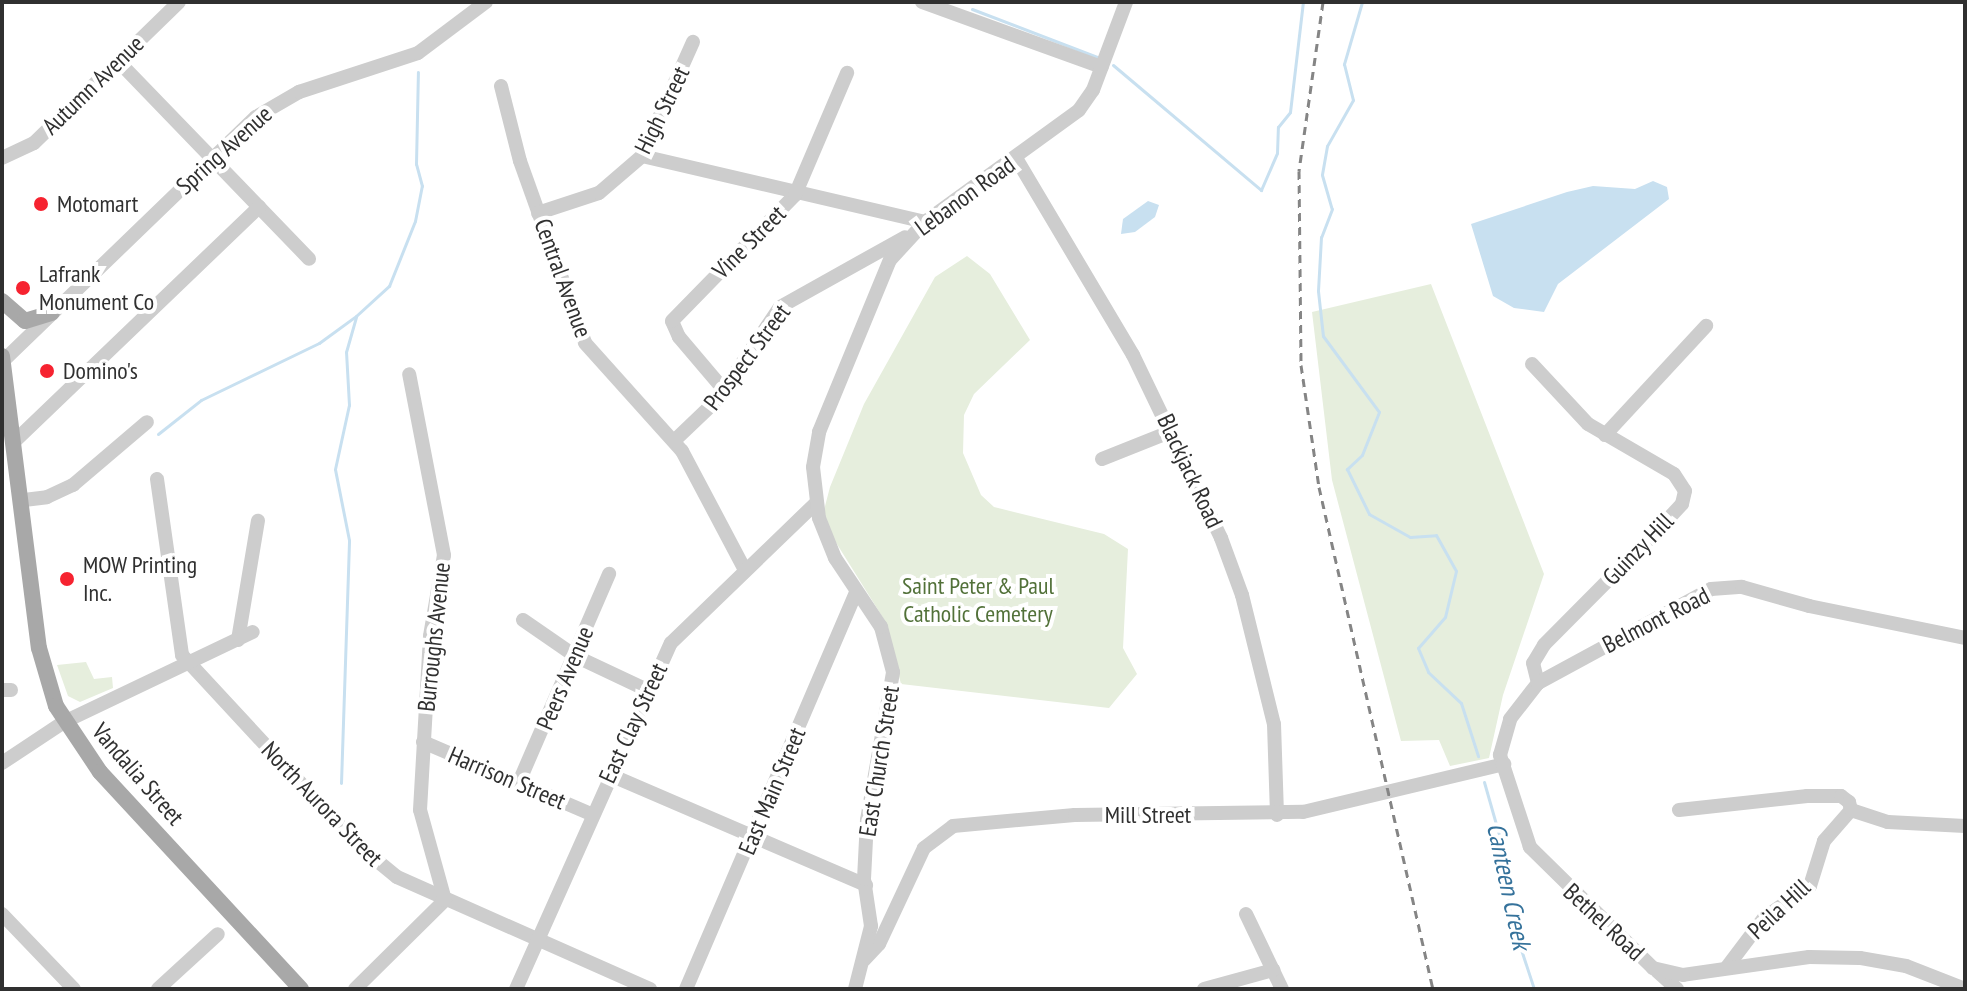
<!DOCTYPE html>
<style>
body{margin:0}
#map{position:relative;width:1967px;height:991px;overflow:hidden;background:#fff;font-family:"PT Sans Narrow",sans-serif}
div>[style]{position:absolute}
[style*='--x']{left:calc(var(--x)*1px);top:calc(var(--y)*1px);width:calc(var(--w)*1px);rotate:calc(var(--a)*1deg)}
.green>*{inset:0;background:#e6eedd}
.water>*{inset:0;background:#c8e0f0}
.stream>*{height:3px;margin:-1.5px;padding:0 1.5px;transform-origin:1.5px;border-radius:1.5px;background:#c8e0f0}
.minor>*{height:14px;margin:-7px;padding:0 7px;transform-origin:7px;border-radius:7px;background:#cdcdcd}
.major>*{height:16px;margin:-8px;padding:0 8px;transform-origin:8px;border-radius:8px;background:#a8a8a8}
.rail>*{height:3px;margin-top:-1.5px;transform-origin:0;background:repeating-linear-gradient(90deg,#858585 0 8px,transparent 0 14px)}
.dots>*{width:22px;height:22px;translate:-50% -50%;box-sizing:border-box;border:4px solid #fff;border-radius:50%}
span{translate:-50% -50%;white-space:nowrap;text-align:center;line-height:1.15;-webkit-text-stroke:8px #fff;paint-order:stroke}
.street-label{font-size:24px;color:#303030}
.poi-label{font-size:24px;color:#303030}
.left{translate:0 -50%;text-align:left}
.park-label{font-size:24px;color:#527139}
.water-label{font-size:26px;color:#35729b;font-style:italic}
.frame{position:absolute;inset:0;border:4px solid #303030;pointer-events:none}
</style>
<div id="map">
<div class="green">
<i style="clip-path:polygon(967px 256px,990px 274px,1030px 340px,974px 394px,964px 415px,963px 453px,981px 495px,994px 507px,1104px 534px,1128px 549px,1123px 648px,1137px 674px,1109px 708px,901px 684px,885px 621px,830px 533px,824px 510px,830px 487px,864px 404px,935px 277px)"></i>
<i style="clip-path:polygon(1431px 284px,1544px 574px,1503px 695px,1489px 758px,1450px 766px,1439px 740px,1401px 741px,1332px 480px,1312px 312px)"></i>
<i style="clip-path:polygon(86px 662px,94px 679px,112px 677px,113px 688px,80px 702px,68px 696px,57px 665px)"></i>
</div>
<div class="water">
<i style="clip-path:polygon(1653px 181px,1667px 187px,1669px 199px,1558px 284px,1544px 312px,1514px 308px,1493px 296px,1471px 224px,1567px 192px,1593px 186px,1635px 189px)"></i>
<i style="clip-path:polygon(1148px 201px,1159px 205px,1155px 217px,1135px 232px,1121px 234px,1123px 219px)"></i>
</div>
<div class="stream">
<i style="--x:1362;--y:2;--w:65;--a:106.2"></i>
<i style="--x:1344;--y:64;--w:37;--a:76"></i>
<i style="--x:1353;--y:100;--w:53;--a:119.5"></i>
<i style="--x:1327;--y:146;--w:29;--a:100"></i>
<i style="--x:1322;--y:175;--w:35;--a:74"></i>
<i style="--x:1332;--y:209;--w:30;--a:111"></i>
<i style="--x:1321;--y:237;--w:54;--a:93.2"></i>
<i style="--x:1318;--y:291;--w:45;--a:83.7"></i>
<i style="--x:1323;--y:336;--w:94;--a:53.6"></i>
<i style="--x:1379;--y:412;--w:46;--a:111.6"></i>
<i style="--x:1362;--y:455;--w:21;--a:137"></i>
<i style="--x:1347;--y:469;--w:50;--a:63.9"></i>
<i style="--x:1369;--y:514;--w:47;--a:29.3"></i>
<i style="--x:1410;--y:537;--w:26;--a:-4"></i>
<i style="--x:1436;--y:535;--w:41;--a:60.9"></i>
<i style="--x:1456;--y:571;--w:47;--a:103.4"></i>
<i style="--x:1445;--y:617;--w:41;--a:131.1"></i>
<i style="--x:1418;--y:648;--w:26;--a:67"></i>
<i style="--x:1428;--y:672;--w:45;--a:43.2"></i>
<i style="--x:1461;--y:703;--w:56;--a:72.2"></i>
<i style="--x:972;--y:9;--w:134;--a:21"></i>
<i style="--x:1113;--y:65;--w:194;--a:40.2"></i>
<i style="--x:1261;--y:190;--w:40;--a:-66.6"></i>
<i style="--x:1277;--y:153;--w:26;--a:-88"></i>
<i style="--x:1278;--y:127;--w:19;--a:-51"></i>
<i style="--x:1290;--y:112;--w:111;--a:-83.3"></i>
<i style="--x:158;--y:434;--w:55;--a:-38.3"></i>
<i style="--x:201;--y:400;--w:131;--a:-25.8"></i>
<i style="--x:319;--y:343;--w:46;--a:-36.1"></i>
<i style="--x:1484;--y:782;--w:73;--a:74.1"></i>
<i style="--x:1504;--y:852;--w:64;--a:84.6"></i>
<i style="--x:1510;--y:916;--w:77;--a:71.8"></i>
<i style="--x:341;--y:783;--w:243;--a:-88.1"></i>
<i style="--x:349;--y:540;--w:72;--a:-101.2"></i>
<i style="--x:335;--y:469;--w:66;--a:-77.7"></i>
<i style="--x:349;--y:405;--w:53;--a:-93.2"></i>
<i style="--x:346;--y:352;--w:37;--a:-74"></i>
<i style="--x:356;--y:316;--w:45;--a:-42.3"></i>
<i style="--x:389;--y:286;--w:70;--a:-68.2"></i>
<i style="--x:415;--y:221;--w:36;--a:-79"></i>
<i style="--x:422;--y:186;--w:23;--a:-105"></i>
<i style="--x:416;--y:164;--w:92;--a:-88.8"></i>
</div>
<div class="minor">
<i style="--x:922;--y:2;--w:191;--a:19.9"></i>
<i style="--x:118;--y:61;--w:275;--a:46"></i>
<i style="--x:501;--y:86;--w:77;--a:75.8"></i>
<i style="--x:520;--y:161;--w:193;--a:70.3"></i>
<i style="--x:585;--y:343;--w:145;--a:48.1"></i>
<i style="--x:682;--y:451;--w:132;--a:62.1"></i>
<i style="--x:642;--y:156;--w:291;--a:13.1"></i>
<i style="--x:2;--y:158;--w:35;--a:-25"></i>
<i style="--x:34;--y:143;--w:202;--a:-44.2"></i>
<i style="--x:1016;--y:158;--w:229;--a:59.3"></i>
<i style="--x:1133;--y:355;--w:203;--a:64.3"></i>
<i style="--x:1221;--y:538;--w:61;--a:69.8"></i>
<i style="--x:1242;--y:595;--w:133;--a:76.1"></i>
<i style="--x:1274;--y:724;--w:91;--a:88.1"></i>
<i style="--x:538;--y:213;--w:64;--a:-18.2"></i>
<i style="--x:599;--y:193;--w:57;--a:-40.7"></i>
<i style="--x:642;--y:156;--w:125;--a:-65.9"></i>
<i style="--x:2;--y:362;--w:353;--a:-44"></i>
<i style="--x:256;--y:117;--w:50;--a:-30.2"></i>
<i style="--x:299;--y:92;--w:125;--a:-18.1"></i>
<i style="--x:418;--y:53;--w:85;--a:-36.9"></i>
<i style="--x:1532;--y:364;--w:82;--a:47"></i>
<i style="--x:1588;--y:424;--w:99;--a:30.2"></i>
<i style="--x:1674;--y:474;--w:20;--a:57"></i>
<i style="--x:1685;--y:491;--w:13;--a:103"></i>
<i style="--x:1682;--y:504;--w:34;--a:133"></i>
<i style="--x:1659;--y:529;--w:163;--a:134.8"></i>
<i style="--x:1544;--y:645;--w:21;--a:121"></i>
<i style="--x:1533;--y:663;--w:21;--a:76"></i>
<i style="--x:724;--y:390;--w:70;--a:-130.3"></i>
<i style="--x:679;--y:337;--w:17;--a:-114"></i>
<i style="--x:672;--y:321;--w:176;--a:-45.7"></i>
<i style="--x:795;--y:195;--w:133;--a:-66.9"></i>
<i style="--x:1605;--y:435;--w:149;--a:-47.2"></i>
<i style="--x:16;--y:440;--w:337;--a:-43.8"></i>
<i style="--x:674;--y:441;--w:61;--a:-43.7"></i>
<i style="--x:718;--y:399;--w:111;--a:-56"></i>
<i style="--x:780;--y:307;--w:143;--a:-29.2"></i>
<i style="--x:1102;--y:459;--w:75;--a:-21.8"></i>
<i style="--x:157;--y:479;--w:178;--a:81.9"></i>
<i style="--x:182;--y:655;--w:259;--a:47.2"></i>
<i style="--x:358;--y:845;--w:50;--a:39.4"></i>
<i style="--x:397;--y:877;--w:277;--a:23.9"></i>
<i style="--x:24;--y:500;--w:23;--a:-7"></i>
<i style="--x:47;--y:497;--w:29;--a:-25"></i>
<i style="--x:73;--y:485;--w:97;--a:-40.4"></i>
<i style="--x:523;--y:620;--w:63;--a:34.7"></i>
<i style="--x:575;--y:656;--w:80;--a:25.3"></i>
<i style="--x:238;--y:640;--w:121;--a:-80.5"></i>
<i style="--x:2;--y:690;--w:9;--a:0"></i>
<i style="--x:423;--y:742;--w:183;--a:23.2"></i>
<i style="--x:2;--y:763;--w:74;--a:-33.5"></i>
<i style="--x:64;--y:722;--w:209;--a:-25.5"></i>
<i style="--x:608;--y:774;--w:281;--a:23.3"></i>
<i style="--x:519;--y:782;--w:227;--a:-66.6"></i>
<i style="--x:1679;--y:810;--w:129;--a:-6.2"></i>
<i style="--x:1807;--y:796;--w:34;--a:0"></i>
<i style="--x:1841;--y:796;--w:10;--a:37"></i>
<i style="--x:1849;--y:802;--w:8;--a:76"></i>
<i style="--x:1851;--y:810;--w:41;--a:131.1"></i>
<i style="--x:1824;--y:841;--w:47;--a:107.3"></i>
<i style="--x:1810;--y:886;--w:56;--a:145.2"></i>
<i style="--x:1764;--y:918;--w:61;--a:127.1"></i>
<i style="--x:1851;--y:810;--w:39;--a:18"></i>
<i style="--x:1888;--y:822;--w:77;--a:3"></i>
<i style="--x:2;--y:914;--w:104;--a:46.2"></i>
<i style="--x:1246;--y:914;--w:83;--a:64.4"></i>
<i style="--x:864;--y:960;--w:22;--a:-47"></i>
<i style="--x:879;--y:944;--w:106;--a:-64.9"></i>
<i style="--x:924;--y:848;--w:36;--a:-37"></i>
<i style="--x:953;--y:826;--w:122;--a:-5.2"></i>
<i style="--x:1075;--y:815;--w:228;--a:-0.8"></i>
<i style="--x:1303;--y:812;--w:207;--a:-13.4"></i>
<i style="--x:1657;--y:971;--w:27;--a:42"></i>
<i style="--x:158;--y:989;--w:81;--a:-42.5"></i>
<i style="--x:355;--y:989;--w:127;--a:-44.7"></i>
<i style="--x:445;--y:900;--w:93;--a:-105.5"></i>
<i style="--x:420;--y:810;--w:174;--a:-86.7"></i>
<i style="--x:430;--y:636;--w:82;--a:-80.2"></i>
<i style="--x:444;--y:555;--w:184;--a:-100.9"></i>
<i style="--x:516;--y:989;--w:379;--a:-65.9"></i>
<i style="--x:671;--y:643;--w:202;--a:-44"></i>
<i style="--x:686;--y:989;--w:432;--a:-66.8"></i>
<i style="--x:855;--y:989;--w:65;--a:-75.7"></i>
<i style="--x:871;--y:926;--w:48;--a:-98.5"></i>
<i style="--x:864;--y:879;--w:59;--a:-87.1"></i>
<i style="--x:867;--y:820;--w:150;--a:-80"></i>
<i style="--x:893;--y:672;--w:47;--a:-104.9"></i>
<i style="--x:881;--y:627;--w:83;--a:-123.7"></i>
<i style="--x:835;--y:558;--w:43;--a:-111.8"></i>
<i style="--x:819;--y:518;--w:51;--a:-96.7"></i>
<i style="--x:813;--y:467;--w:36;--a:-80"></i>
<i style="--x:819;--y:432;--w:186;--a:-67.6"></i>
<i style="--x:890;--y:260;--w:52;--a:-47.4"></i>
<i style="--x:925;--y:222;--w:190;--a:-36"></i>
<i style="--x:1079;--y:110;--w:24;--a:-55"></i>
<i style="--x:1093;--y:90;--w:94;--a:-69.4"></i>
<i style="--x:1204;--y:989;--w:72;--a:-15.4"></i>
<i style="--x:1965;--y:989;--w:63;--a:-158.7"></i>
<i style="--x:1906;--y:966;--w:47;--a:-170.1"></i>
<i style="--x:1860;--y:958;--w:51;--a:-178.9"></i>
<i style="--x:1809;--y:957;--w:127;--a:171.9"></i>
<i style="--x:1683;--y:975;--w:31;--a:-167"></i>
<i style="--x:1653;--y:968;--w:173;--a:-135.5"></i>
<i style="--x:1530;--y:847;--w:97;--a:-108.1"></i>
<i style="--x:1500;--y:755;--w:37;--a:-74"></i>
<i style="--x:1510;--y:719;--w:46;--a:-52.1"></i>
<i style="--x:1538;--y:683;--w:197;--a:-28.5"></i>
<i style="--x:1711;--y:589;--w:31;--a:-4"></i>
<i style="--x:1742;--y:587;--w:70;--a:15.8"></i>
<i style="--x:1809;--y:606;--w:159;--a:11.6"></i>
</div>
<div class="major">
<i style="--x:2;--y:301;--w:30;--a:41"></i>
<i style="--x:25;--y:321;--w:28;--a:-17"></i>
<i style="--x:2;--y:356;--w:294;--a:82.8"></i>
<i style="--x:39;--y:648;--w:60;--a:73.7"></i>
<i style="--x:56;--y:706;--w:79;--a:56.3"></i>
<i style="--x:100;--y:772;--w:296;--a:47.2"></i>
</div>
<div class="rail">
<i style="--x:1323;--y:2;--w:171;--a:98.1"></i>
<i style="--x:1299;--y:171;--w:194;--a:89.4"></i>
<i style="--x:1301;--y:365;--w:123;--a:81.6"></i>
<i style="--x:1319;--y:487;--w:515;--a:77.21"></i>
</div>
<div class="dots">
<i style="left:41px;top:204px;background:#f62330"></i>
<i style="left:23px;top:288px;background:#f62330"></i>
<i style="left:47px;top:371px;background:#f62330"></i>
<i style="left:67px;top:579px;background:#f62330"></i>
</div>
<div class="street-label">
<span style="left:93px;top:85px;rotate:-44deg">Autumn Avenue</span>
<span style="left:662px;top:110px;rotate:-64deg">High Street</span>
<span style="left:224px;top:150px;rotate:-42deg">Spring Avenue</span>
<span style="left:965px;top:196px;rotate:-36deg">Lebanon Road</span>
<span style="left:749px;top:242px;rotate:-45deg">Vine Street</span>
<span style="left:563px;top:278px;rotate:70deg">Central Avenue</span>
<span style="left:747px;top:357px;rotate:-53deg">Prospect Street</span>
<span style="left:1190px;top:471px;rotate:65deg">Blackjack Road</span>
<span style="left:1638px;top:549px;rotate:-46deg">Guinzy Hill</span>
<span style="left:1656px;top:620px;rotate:-27deg">Belmont Road</span>
<span style="left:434px;top:637px;rotate:-84deg">Burroughs Avenue</span>
<span style="left:565px;top:678px;rotate:-67deg">Peers Avenue</span>
<span style="left:633px;top:723px;rotate:-65deg">East Clay Street</span>
<span style="left:879px;top:761px;rotate:-81deg">East Church Street</span>
<span style="left:138px;top:774px;rotate:49deg">Vandalia Street</span>
<span style="left:507px;top:778px;rotate:23deg">Harrison Street</span>
<span style="left:772px;top:791px;rotate:-67deg">East Main Street</span>
<span style="left:322px;top:804px;rotate:46deg">North Aurora Street</span>
<span style="left:1148px;top:815px">Mill Street</span>
<span style="left:1779px;top:909px;rotate:-43deg">Peila Hill</span>
<span style="left:1604px;top:922px;rotate:43deg">Bethel Road</span>
</div>
<div class="poi-label">
<span class="left" style="left:57px;top:204px">Motomart</span>
<span class="left" style="left:39px;top:288px">Lafrank<br>Monument Co</span>
<span class="left" style="left:63px;top:371px">Domino's</span>
<span class="left" style="left:83px;top:579px">MOW Printing<br>Inc.</span>
</div>
<div class="park-label">
<span style="left:978px;top:600px">Saint Peter &amp; Paul<br>Catholic Cemetery</span>
</div>
<div class="water-label">
<span style="left:1509px;top:886px;rotate:78deg">Canteen Creek</span>
</div>
<div class="frame"></div>
</div>
